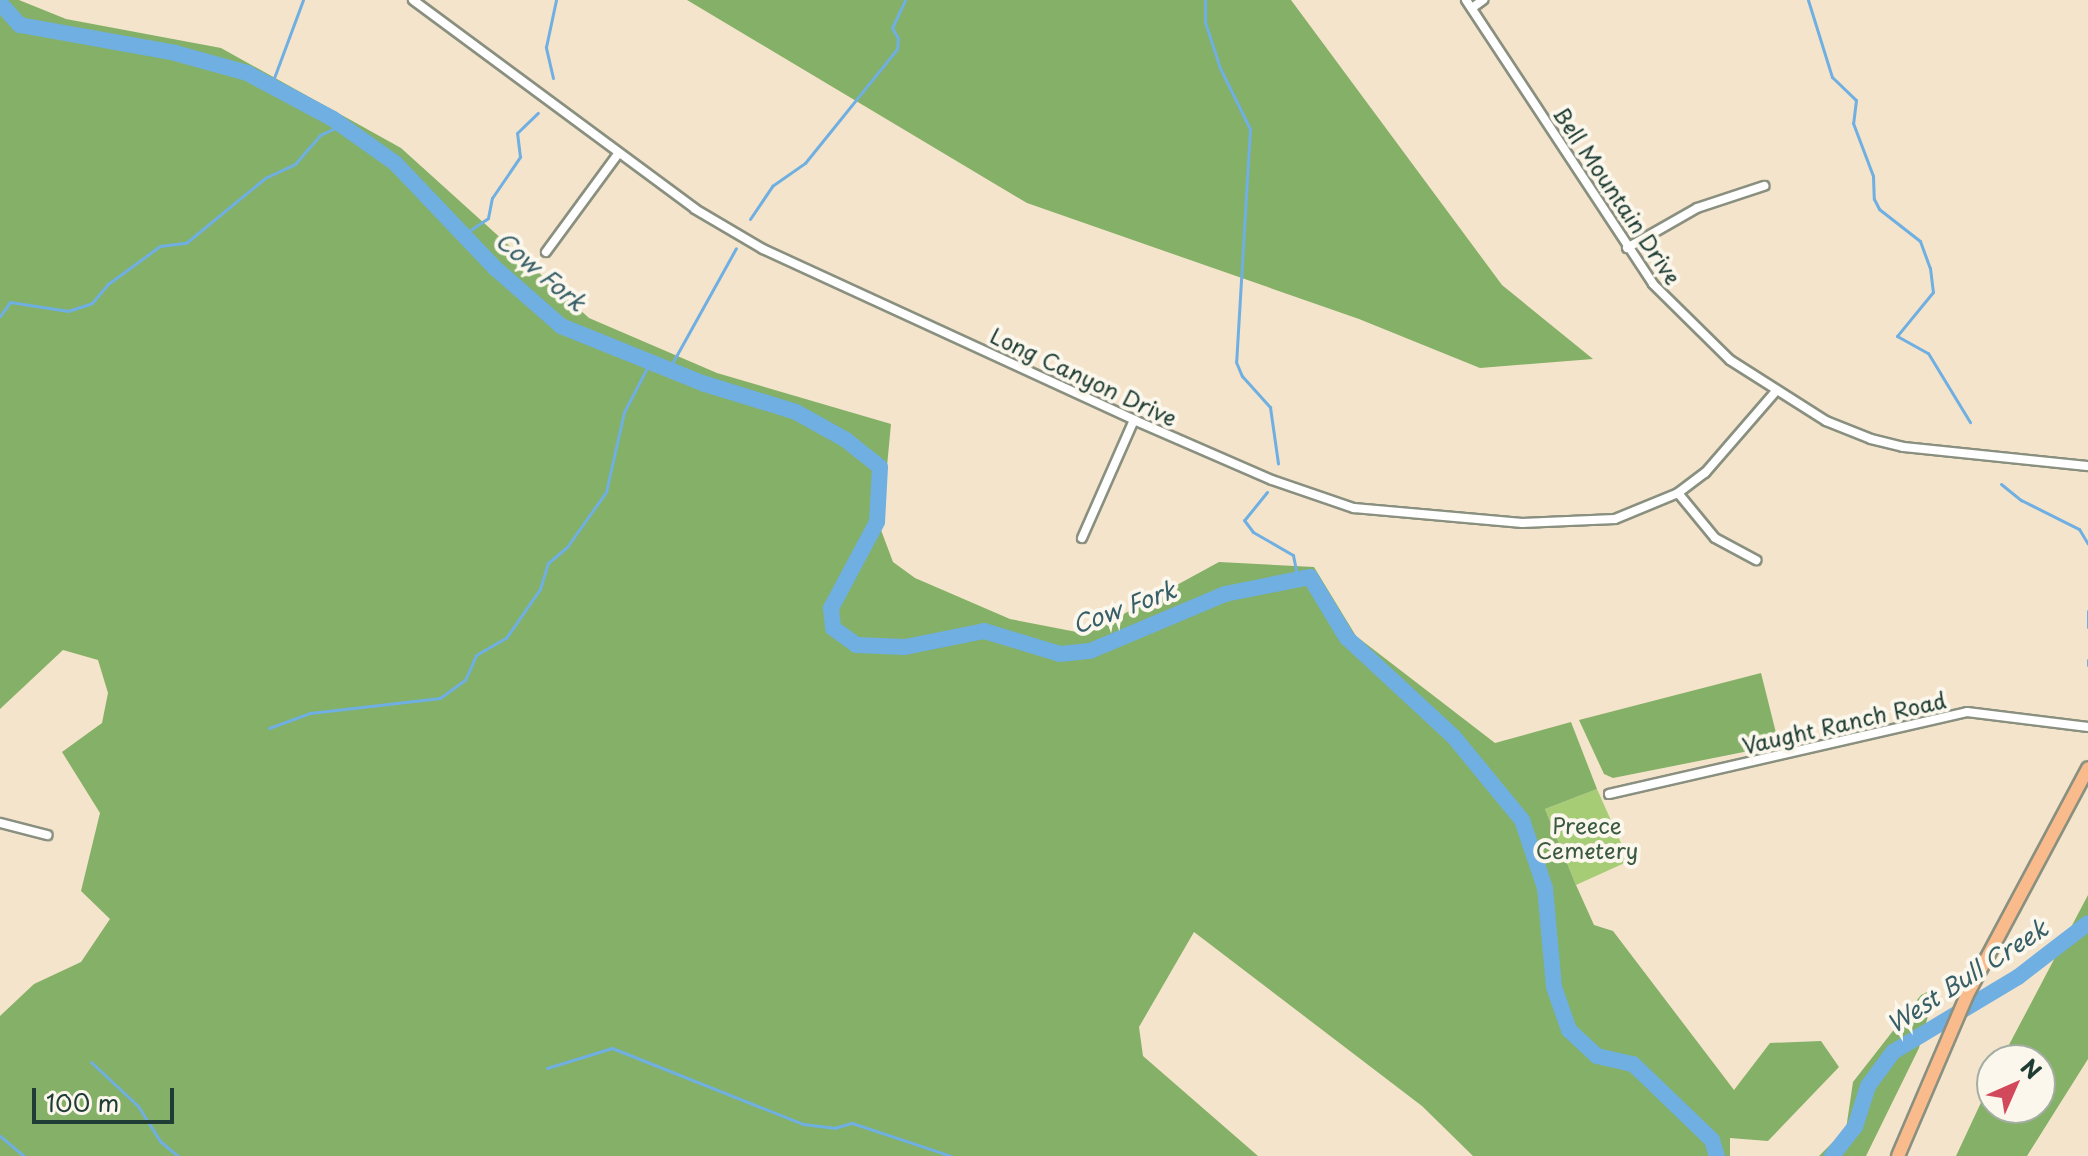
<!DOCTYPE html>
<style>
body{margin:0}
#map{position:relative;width:2088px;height:1156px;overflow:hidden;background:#f4e4cb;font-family:"Playpen Sans",sans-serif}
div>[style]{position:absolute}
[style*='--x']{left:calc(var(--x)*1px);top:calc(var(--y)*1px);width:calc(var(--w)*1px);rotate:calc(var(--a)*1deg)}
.green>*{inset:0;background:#a7cc76}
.forest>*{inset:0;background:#85b067}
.stream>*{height:3px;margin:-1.5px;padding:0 1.5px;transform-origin:1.5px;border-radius:1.5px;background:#6fafe2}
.river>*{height:16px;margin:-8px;padding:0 8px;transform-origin:8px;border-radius:8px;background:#6fafe2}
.roads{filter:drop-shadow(2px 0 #8a9080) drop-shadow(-2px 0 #8a9080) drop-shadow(0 2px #8a9080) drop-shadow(0 -2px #8a9080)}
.street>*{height:8px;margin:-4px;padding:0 4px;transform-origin:4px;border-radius:4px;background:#fff}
.primary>*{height:12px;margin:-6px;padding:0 6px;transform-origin:6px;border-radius:6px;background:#fabb8c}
span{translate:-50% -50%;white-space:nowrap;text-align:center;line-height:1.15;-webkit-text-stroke:8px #fbf7ec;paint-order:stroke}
.street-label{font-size:22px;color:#1f3d34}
.park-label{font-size:22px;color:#3a5a41}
.water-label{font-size:24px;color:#375f68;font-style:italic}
.north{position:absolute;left:1976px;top:1044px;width:80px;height:80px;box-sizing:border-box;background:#fbf7ec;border:2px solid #a3ada2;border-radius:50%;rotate:45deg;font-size:22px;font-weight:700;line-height:32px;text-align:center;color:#1f3d34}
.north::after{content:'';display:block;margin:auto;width:28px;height:36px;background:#d1495b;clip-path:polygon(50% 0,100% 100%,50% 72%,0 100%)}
.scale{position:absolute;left:32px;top:1088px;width:142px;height:36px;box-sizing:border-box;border:4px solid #1f3d34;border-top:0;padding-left:10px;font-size:24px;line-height:28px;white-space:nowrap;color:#1f3d34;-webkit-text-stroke:6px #fbf7ec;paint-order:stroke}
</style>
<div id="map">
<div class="green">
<i style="clip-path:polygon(1597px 789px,1629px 861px,1576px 885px,1545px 809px)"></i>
</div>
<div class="forest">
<i style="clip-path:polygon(0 0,19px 0,66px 19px,221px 48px,401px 148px,589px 318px,717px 373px,891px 424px,881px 530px,893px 562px,915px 578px,1010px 619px,1087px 634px,1219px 562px,1314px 567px,1356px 636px,1495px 743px,1571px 722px,1597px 789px,1545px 809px,1576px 885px,1594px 925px,1613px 931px,1734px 1090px,1770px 1043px,1821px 1041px,1839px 1067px,1768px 1141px,1730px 1138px,1730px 1156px,1473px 1156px,1422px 1106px,1194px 932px,1139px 1027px,1143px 1056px,1258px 1156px,0 1156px,0 1016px,34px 984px,81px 962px,110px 919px,81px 891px,100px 813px,62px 752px,102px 723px,108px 693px,98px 660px,63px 650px,0 709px)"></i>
<i style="clip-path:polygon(687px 0,1291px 0,1502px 285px,1593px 359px,1480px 368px,1359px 319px,1027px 203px)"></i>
<i style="clip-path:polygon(1761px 673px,1779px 745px,1613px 778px,1604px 774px,1579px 720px)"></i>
<i style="clip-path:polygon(2088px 895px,2088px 1059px,2027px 1156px,1956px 1156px,1992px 1079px,1992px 1108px,2040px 1108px,2040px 1060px,2001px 1060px)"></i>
<i style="clip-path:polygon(1936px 988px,1919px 1048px,1866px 1156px,1819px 1156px,1846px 1129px,1853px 1082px,1921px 995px)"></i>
</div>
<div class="stream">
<i style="--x:1205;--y:0;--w:22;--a:90"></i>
<i style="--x:1205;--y:22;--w:48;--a:71.9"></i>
<i style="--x:1220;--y:68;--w:68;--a:63.8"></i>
<i style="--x:1250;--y:129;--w:233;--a:93.4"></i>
<i style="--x:1236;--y:362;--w:15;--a:67"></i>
<i style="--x:1242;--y:376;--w:42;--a:47.9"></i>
<i style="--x:1270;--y:407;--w:57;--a:81.9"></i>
<i style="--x:1808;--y:0;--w:81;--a:72.7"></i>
<i style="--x:1832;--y:77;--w:33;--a:44"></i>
<i style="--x:1856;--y:100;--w:23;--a:97"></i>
<i style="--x:1853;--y:123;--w:57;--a:69.3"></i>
<i style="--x:1873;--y:176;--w:23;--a:88"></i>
<i style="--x:1874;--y:199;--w:11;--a:63"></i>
<i style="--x:1879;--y:209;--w:52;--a:38"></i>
<i style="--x:1920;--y:241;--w:29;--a:70"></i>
<i style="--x:1930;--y:268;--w:24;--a:83"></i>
<i style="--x:1933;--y:292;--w:57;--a:129.3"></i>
<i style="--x:1897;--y:336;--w:35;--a:29"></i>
<i style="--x:1928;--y:353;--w:81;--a:58.7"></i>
<i style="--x:553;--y:78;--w:32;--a:-103"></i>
<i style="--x:546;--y:47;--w:48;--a:-78"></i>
<i style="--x:271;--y:86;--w:92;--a:-69.6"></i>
<i style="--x:750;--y:219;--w:40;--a:-56"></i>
<i style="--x:772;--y:186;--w:40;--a:-34.9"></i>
<i style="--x:805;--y:163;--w:146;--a:-51.1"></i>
<i style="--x:897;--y:49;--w:11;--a:-85"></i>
<i style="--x:898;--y:38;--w:12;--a:-121"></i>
<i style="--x:892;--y:28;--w:31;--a:-65"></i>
<i style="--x:463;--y:235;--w:30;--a:-34"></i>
<i style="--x:488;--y:218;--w:20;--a:-79"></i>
<i style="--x:492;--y:198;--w:50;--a:-55.7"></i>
<i style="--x:520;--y:157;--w:24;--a:-97"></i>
<i style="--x:517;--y:133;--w:29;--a:-44"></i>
<i style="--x:0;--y:316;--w:17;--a:-54"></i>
<i style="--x:10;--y:302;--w:59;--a:8.8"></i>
<i style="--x:68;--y:311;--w:25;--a:-18"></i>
<i style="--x:92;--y:303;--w:25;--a:-50"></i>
<i style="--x:108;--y:284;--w:64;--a:-36.2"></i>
<i style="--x:160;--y:246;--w:26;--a:-7"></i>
<i style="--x:186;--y:243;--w:102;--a:-39.4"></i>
<i style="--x:265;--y:178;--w:33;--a:-25"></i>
<i style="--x:295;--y:164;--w:38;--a:-49"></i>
<i style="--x:320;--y:135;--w:23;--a:-25"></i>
<i style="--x:669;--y:369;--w:138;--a:-61"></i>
<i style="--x:2001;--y:484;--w:26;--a:39"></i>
<i style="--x:2021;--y:500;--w:65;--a:26.6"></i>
<i style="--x:2079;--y:529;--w:17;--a:59"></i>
<i style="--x:1267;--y:492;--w:36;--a:129"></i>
<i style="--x:1244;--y:520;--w:15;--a:53"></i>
<i style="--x:1253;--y:532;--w:46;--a:29.9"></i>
<i style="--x:1293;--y:555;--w:21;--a:79"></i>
<i style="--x:2088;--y:611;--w:16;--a:90"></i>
<i style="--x:2088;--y:660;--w:5;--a:90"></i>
<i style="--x:269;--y:728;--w:44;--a:-20.1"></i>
<i style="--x:310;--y:713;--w:131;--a:-6.6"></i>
<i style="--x:440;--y:698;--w:31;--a:-36"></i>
<i style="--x:465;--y:680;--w:27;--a:-66"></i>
<i style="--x:476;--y:655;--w:34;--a:-30"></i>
<i style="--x:506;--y:638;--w:60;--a:-55.2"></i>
<i style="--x:540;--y:589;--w:27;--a:-73"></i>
<i style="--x:548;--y:563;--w:25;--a:-40"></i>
<i style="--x:567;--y:547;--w:67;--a:-54.7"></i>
<i style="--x:606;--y:492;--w:82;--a:-77.3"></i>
<i style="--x:624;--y:412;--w:56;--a:-62.5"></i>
<i style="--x:91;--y:1062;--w:64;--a:43.1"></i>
<i style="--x:138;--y:1106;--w:41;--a:57.8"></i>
<i style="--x:160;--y:1141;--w:23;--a:40"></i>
<i style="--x:547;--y:1068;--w:68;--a:-17.1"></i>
<i style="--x:612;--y:1048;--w:206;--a:21.7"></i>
<i style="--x:803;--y:1124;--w:31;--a:7"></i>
<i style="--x:834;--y:1128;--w:19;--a:-16"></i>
<i style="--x:852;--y:1123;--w:104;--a:18.4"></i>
<i style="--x:0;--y:1136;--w:31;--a:40"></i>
</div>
<div class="river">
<i style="--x:0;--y:3;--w:30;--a:48"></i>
<i style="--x:20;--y:25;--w:158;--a:10.2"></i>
<i style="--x:175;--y:53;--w:75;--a:15.5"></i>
<i style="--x:247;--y:73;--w:98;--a:28.1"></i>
<i style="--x:333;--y:119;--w:76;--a:35.4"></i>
<i style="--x:395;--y:163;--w:145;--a:46.4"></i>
<i style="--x:495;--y:268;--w:88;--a:41.3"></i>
<i style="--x:561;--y:326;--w:152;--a:22"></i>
<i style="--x:702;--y:383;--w:98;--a:17.1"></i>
<i style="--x:796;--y:412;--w:57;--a:29.2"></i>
<i style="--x:846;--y:440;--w:43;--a:38.5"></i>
<i style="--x:880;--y:467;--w:55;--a:93.1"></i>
<i style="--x:877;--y:522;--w:98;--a:118.1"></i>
<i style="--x:831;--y:608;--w:20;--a:84"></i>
<i style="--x:833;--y:628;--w:29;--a:36"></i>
<i style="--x:856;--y:645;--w:49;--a:2.3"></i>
<i style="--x:905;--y:647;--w:81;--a:-11.4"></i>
<i style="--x:984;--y:631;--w:79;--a:16.8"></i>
<i style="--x:1060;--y:654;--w:30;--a:-6"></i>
<i style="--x:1090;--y:651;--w:147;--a:-22.9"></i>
<i style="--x:1225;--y:594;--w:87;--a:-11.3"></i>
<i style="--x:1310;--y:577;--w:71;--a:58.8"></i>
<i style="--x:1347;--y:638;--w:144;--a:42.8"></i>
<i style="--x:1453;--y:736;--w:109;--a:50.6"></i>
<i style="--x:1522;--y:820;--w:72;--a:71.3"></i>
<i style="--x:1545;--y:888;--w:99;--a:84.8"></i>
<i style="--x:1554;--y:987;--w:46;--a:70.8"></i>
<i style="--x:1569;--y:1030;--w:38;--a:43"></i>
<i style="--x:1597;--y:1056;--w:37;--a:13"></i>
<i style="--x:1633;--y:1064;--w:110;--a:43.9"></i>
<i style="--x:1712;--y:1140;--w:17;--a:73"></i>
<i style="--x:1832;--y:1156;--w:37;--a:-52"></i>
<i style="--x:1855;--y:1127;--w:43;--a:-72.4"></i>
<i style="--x:1868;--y:1086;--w:42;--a:-53.7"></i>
<i style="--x:1893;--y:1052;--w:146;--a:-31"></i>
<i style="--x:2018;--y:977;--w:88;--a:-37.6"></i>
</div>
<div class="roads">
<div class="street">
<i style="--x:413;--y:0;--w:351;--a:36.5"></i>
<i style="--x:695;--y:209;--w:79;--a:30.5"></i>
<i style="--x:763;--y:249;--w:409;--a:24.7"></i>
<i style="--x:1134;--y:420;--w:150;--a:23.5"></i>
<i style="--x:1272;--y:480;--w:87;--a:18.9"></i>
<i style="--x:1354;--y:508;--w:169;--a:5.1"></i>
<i style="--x:1522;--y:523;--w:93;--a:-2.5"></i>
<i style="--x:1615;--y:519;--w:68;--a:-22.4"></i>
<i style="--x:1678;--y:493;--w:34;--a:-37"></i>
<i style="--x:1705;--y:473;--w:108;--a:-49.1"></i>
<i style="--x:1466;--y:0;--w:340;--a:56.6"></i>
<i style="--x:1653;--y:284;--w:108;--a:44.6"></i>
<i style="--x:1730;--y:360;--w:114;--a:32.4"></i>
<i style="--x:1826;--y:421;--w:48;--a:21.8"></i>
<i style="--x:1871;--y:439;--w:33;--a:14"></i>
<i style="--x:1903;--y:447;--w:186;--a:5.9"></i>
<i style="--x:1472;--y:8;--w:14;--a:-36"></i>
<i style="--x:1627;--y:248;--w:81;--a:-29.7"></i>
<i style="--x:1697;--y:208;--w:71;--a:-18.2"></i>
<i style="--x:546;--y:252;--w:122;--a:-53.7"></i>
<i style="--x:1678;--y:493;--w:58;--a:50.6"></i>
<i style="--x:1715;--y:538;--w:47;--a:28.2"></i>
<i style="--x:1082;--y:538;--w:129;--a:-66.2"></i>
<i style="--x:1609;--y:794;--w:367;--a:-12.9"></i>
<i style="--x:1967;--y:712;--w:122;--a:7.1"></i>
<i style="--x:0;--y:823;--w:49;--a:14.3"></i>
</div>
<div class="primary">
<i style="--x:1898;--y:1156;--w:175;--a:-66.8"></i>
<i style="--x:1967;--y:995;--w:257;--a:-61.9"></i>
</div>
</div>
<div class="street-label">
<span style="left:1618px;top:195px;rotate:56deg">Bell Mountain Drive</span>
<span style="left:1084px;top:376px;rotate:25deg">Long Canyon Drive</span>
<span style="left:1844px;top:722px;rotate:-13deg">Vaught Ranch Road</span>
</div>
<div class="park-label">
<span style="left:1587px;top:837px">Preece<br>Cemetery</span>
</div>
<div class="water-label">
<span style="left:541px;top:271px;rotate:40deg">Cow Fork</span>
<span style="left:1124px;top:607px;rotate:-20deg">Cow Fork</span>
<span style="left:1967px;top:976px;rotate:-33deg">West Bull Creek</span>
</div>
<div class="north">N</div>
<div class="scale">100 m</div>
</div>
